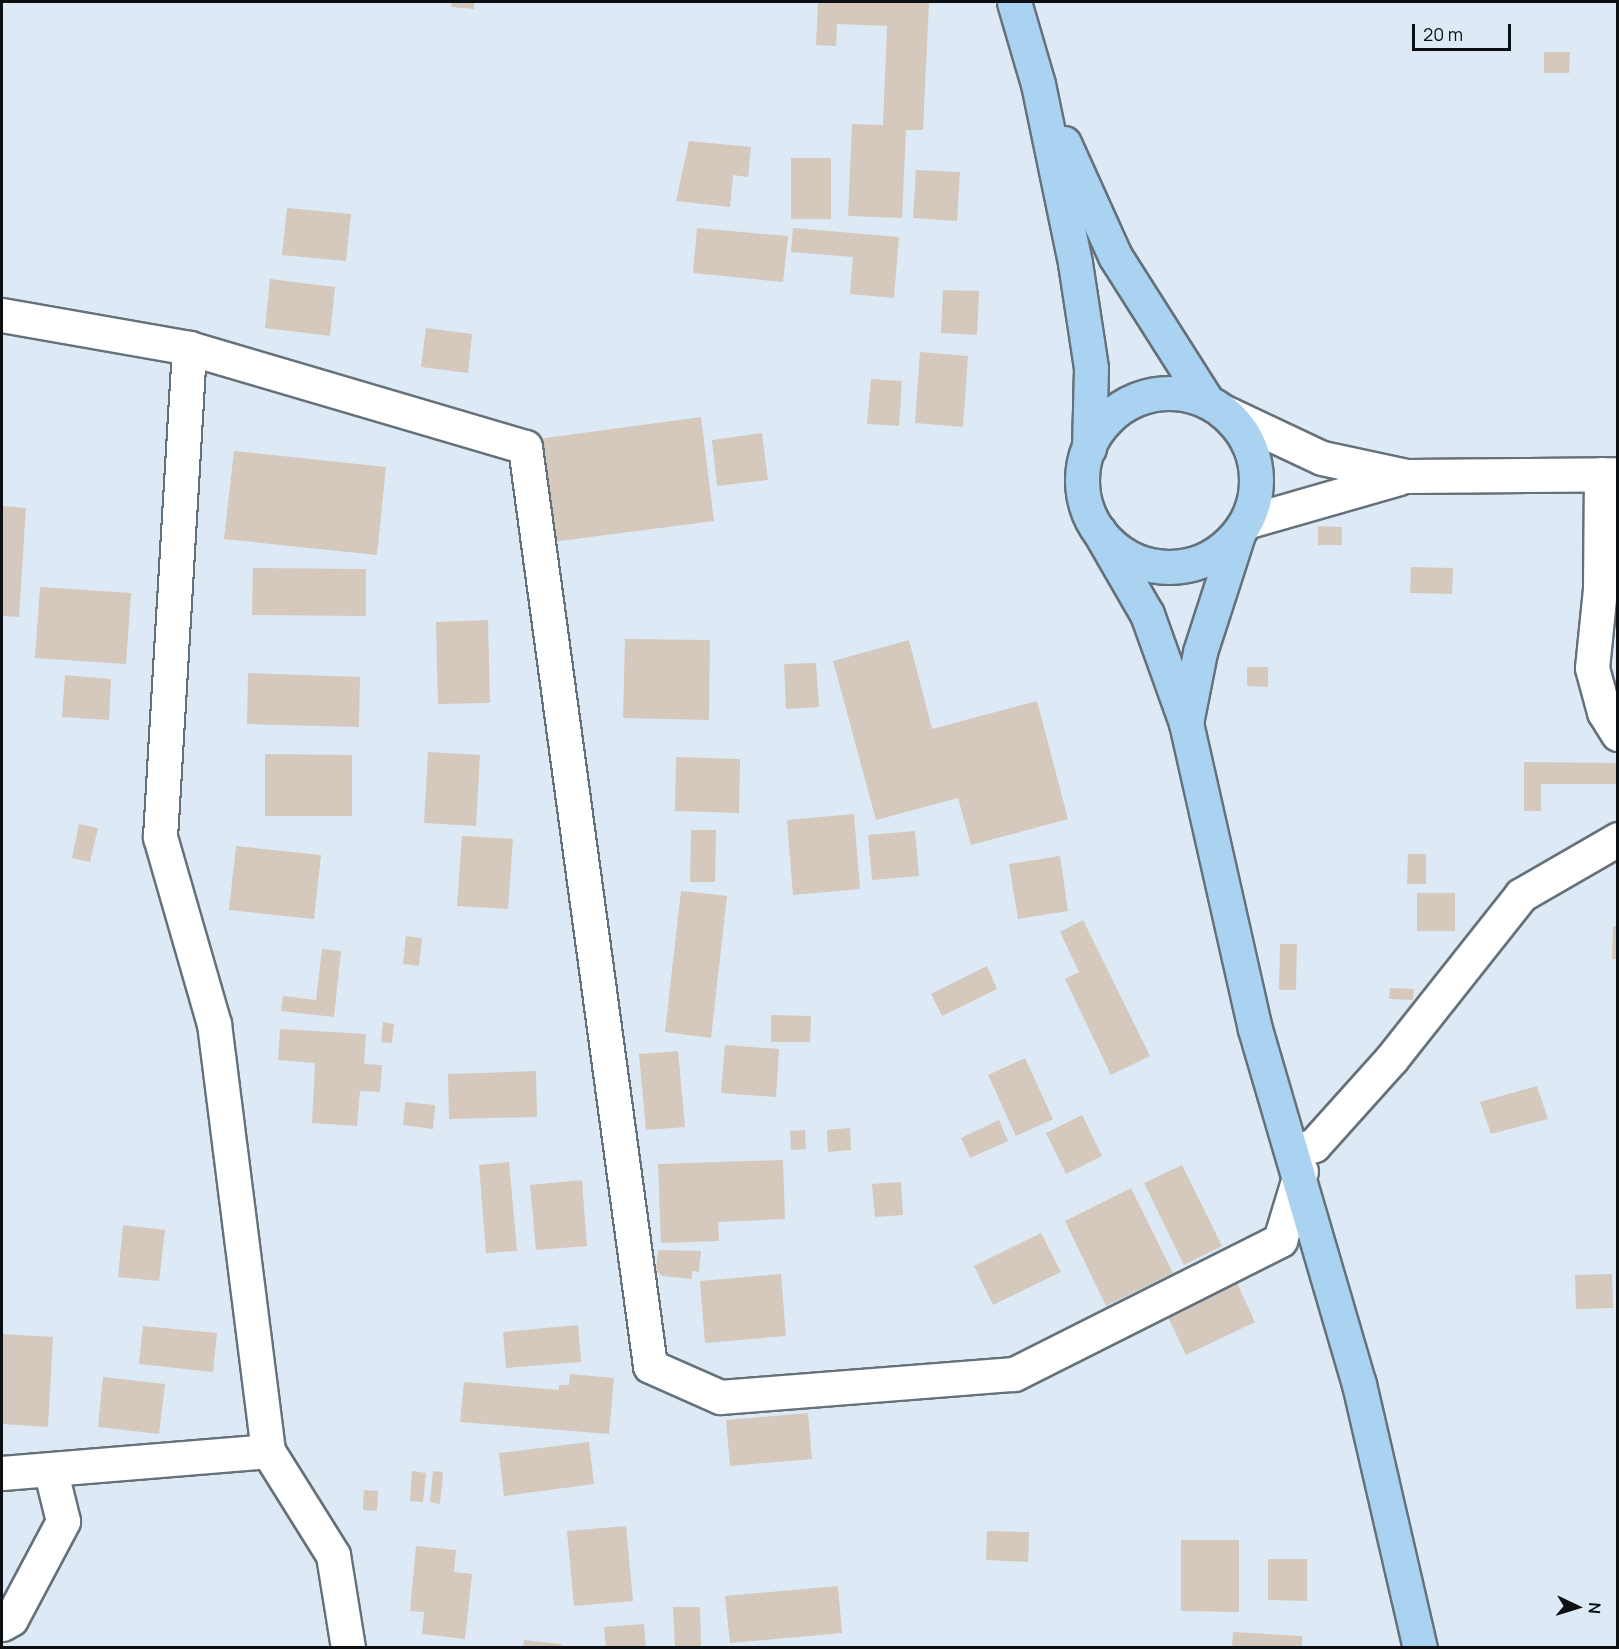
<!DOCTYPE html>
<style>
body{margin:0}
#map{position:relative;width:1619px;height:1649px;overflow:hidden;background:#ddeaf5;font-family:Manrope,sans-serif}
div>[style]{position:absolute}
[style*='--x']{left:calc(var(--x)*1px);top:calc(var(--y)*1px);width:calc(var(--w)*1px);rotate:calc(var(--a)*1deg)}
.building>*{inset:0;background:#d5c8bd}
.roads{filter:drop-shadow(2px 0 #65717b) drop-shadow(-2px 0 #65717b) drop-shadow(0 2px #65717b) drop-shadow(0 -2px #65717b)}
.minor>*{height:33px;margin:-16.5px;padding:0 16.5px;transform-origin:16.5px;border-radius:16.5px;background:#fff}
.major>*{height:33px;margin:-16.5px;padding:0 16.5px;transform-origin:16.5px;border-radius:16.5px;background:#aad3f1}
.major>.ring{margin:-16.5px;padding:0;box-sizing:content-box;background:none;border:33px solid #aad3f1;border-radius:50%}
span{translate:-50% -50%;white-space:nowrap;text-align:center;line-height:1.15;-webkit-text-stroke:5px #ddeaf5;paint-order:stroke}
.frame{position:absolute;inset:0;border:3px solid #0c1014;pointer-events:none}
.north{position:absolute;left:1547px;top:1577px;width:60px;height:60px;-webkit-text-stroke:4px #ddeaf5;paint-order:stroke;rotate:94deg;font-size:16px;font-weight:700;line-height:24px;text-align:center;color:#0c1014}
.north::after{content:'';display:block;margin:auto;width:21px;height:27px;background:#0c1014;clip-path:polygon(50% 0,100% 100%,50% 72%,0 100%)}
.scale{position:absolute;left:1412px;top:24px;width:99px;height:27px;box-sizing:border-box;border:3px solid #0c1014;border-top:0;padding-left:8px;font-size:18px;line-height:21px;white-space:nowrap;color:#0c1014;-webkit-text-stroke:4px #ddeaf5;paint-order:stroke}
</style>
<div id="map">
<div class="building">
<i style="clip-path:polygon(452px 2px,474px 2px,474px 9px,451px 7px)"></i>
<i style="clip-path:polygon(818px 2px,929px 2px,923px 130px,906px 130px,902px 218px,848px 216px,852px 124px,883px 125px,887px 26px,837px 24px,836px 46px,816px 45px)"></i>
<i style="clip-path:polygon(1544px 52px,1570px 52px,1569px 73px,1544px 73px)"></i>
<i style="clip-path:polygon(689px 141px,751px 147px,748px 177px,733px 175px,730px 207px,676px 201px)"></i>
<i style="clip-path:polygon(791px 158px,831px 158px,831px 219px,791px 219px)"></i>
<i style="clip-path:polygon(916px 170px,960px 172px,957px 221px,913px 218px)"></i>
<i style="clip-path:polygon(287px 208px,351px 214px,346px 261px,282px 255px)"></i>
<i style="clip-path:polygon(697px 228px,788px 236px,783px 282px,693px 273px)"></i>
<i style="clip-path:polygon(793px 228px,899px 237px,894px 298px,850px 294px,853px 257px,791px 252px)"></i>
<i style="clip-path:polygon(270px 279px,335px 287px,330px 336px,265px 328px)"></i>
<i style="clip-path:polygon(943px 290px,979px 291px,977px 335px,941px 333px)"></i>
<i style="clip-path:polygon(426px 328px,472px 334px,468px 373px,421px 367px)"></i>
<i style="clip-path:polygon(920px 352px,968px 356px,963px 427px,915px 423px)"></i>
<i style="clip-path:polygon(871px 379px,902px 381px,899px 426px,867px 424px)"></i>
<i style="clip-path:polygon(701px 417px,714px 521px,552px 542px,538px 439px)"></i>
<i style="clip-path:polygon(762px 433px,768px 480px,717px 486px,712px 440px)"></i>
<i style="clip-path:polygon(234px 451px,386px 467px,377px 555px,224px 539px)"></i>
<i style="clip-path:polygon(2px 506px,26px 508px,19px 617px,2px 616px)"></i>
<i style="clip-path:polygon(1318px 526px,1342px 527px,1342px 545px,1318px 545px)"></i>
<i style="clip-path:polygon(1411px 567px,1453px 568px,1452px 594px,1410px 593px)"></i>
<i style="clip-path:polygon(253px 568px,366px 569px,366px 616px,252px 615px)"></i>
<i style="clip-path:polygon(40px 587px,131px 593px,126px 664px,35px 658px)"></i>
<i style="clip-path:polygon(488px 620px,490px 703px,438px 704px,436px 622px)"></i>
<i style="clip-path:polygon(625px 639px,710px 640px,709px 720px,623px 718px)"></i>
<i style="clip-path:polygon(909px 640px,932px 729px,1037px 701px,1068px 819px,971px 845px,958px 798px,876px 820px,833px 661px)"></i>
<i style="clip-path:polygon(816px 663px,819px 707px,786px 709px,784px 664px)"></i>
<i style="clip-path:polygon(1247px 667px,1268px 667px,1268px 687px,1247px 686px)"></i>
<i style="clip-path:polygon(248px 673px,360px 677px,359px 727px,247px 724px)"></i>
<i style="clip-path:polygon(65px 675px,111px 679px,109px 720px,62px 717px)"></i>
<i style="clip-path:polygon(428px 752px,480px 755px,476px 826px,424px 823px)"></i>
<i style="clip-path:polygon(265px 754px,352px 755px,352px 816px,265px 816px)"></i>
<i style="clip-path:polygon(676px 757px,740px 759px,739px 813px,675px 811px)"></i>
<i style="clip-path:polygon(1524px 762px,1618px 763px,1618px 784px,1541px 784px,1541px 811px,1524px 811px)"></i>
<i style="clip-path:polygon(854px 814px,860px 889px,793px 895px,787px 820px)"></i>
<i style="clip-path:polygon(79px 824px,98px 828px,90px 862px,72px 858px)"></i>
<i style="clip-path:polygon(691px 830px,716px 830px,715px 882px,690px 882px)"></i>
<i style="clip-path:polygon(915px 831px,919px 876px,872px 880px,868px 835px)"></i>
<i style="clip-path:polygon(462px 836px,513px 839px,508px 909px,457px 906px)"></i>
<i style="clip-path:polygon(236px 846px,321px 855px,314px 919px,229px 910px)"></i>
<i style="clip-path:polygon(1408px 854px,1426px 854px,1426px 884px,1407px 884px)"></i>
<i style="clip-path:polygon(1060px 856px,1068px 911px,1018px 919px,1009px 864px)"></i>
<i style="clip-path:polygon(681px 891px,727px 896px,711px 1038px,665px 1032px)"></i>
<i style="clip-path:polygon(1417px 893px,1455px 893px,1455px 931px,1417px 931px)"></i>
<i style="clip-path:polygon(1083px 920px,1150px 1056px,1111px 1075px,1065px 979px,1079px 972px,1060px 932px)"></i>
<i style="clip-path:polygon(1613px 926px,1618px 926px,1618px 959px,1612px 959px)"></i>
<i style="clip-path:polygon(406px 936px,422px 938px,419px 966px,403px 964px)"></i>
<i style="clip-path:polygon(1280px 944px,1297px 944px,1296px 990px,1279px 990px)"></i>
<i style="clip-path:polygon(322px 949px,341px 951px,334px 1017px,281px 1011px,283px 996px,316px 1000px)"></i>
<i style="clip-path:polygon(987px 966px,997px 989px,942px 1016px,931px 994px)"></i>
<i style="clip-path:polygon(1390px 988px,1414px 989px,1413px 1000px,1389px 999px)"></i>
<i style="clip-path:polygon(771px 1015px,811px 1016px,810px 1042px,771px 1042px)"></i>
<i style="clip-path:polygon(383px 1022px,394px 1024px,392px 1043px,381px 1042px)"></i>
<i style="clip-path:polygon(280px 1029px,366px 1034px,364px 1064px,382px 1065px,380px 1092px,360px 1091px,357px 1126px,312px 1123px,315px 1063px,278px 1060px)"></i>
<i style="clip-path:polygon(725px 1045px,779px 1049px,776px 1097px,721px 1093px)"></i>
<i style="clip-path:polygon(678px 1051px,685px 1127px,646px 1130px,639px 1054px)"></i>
<i style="clip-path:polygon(1025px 1058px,1053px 1119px,1016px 1136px,988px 1075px)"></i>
<i style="clip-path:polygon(536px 1071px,537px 1117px,449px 1119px,448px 1074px)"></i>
<i style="clip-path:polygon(1537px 1086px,1548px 1119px,1491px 1134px,1480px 1102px)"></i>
<i style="clip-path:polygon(405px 1102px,435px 1105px,433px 1129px,403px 1125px)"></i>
<i style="clip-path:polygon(1082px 1115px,1102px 1156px,1066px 1174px,1046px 1133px)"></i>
<i style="clip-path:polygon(999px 1120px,1008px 1141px,970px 1158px,961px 1138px)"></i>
<i style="clip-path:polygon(850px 1128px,851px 1150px,828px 1152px,827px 1130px)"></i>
<i style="clip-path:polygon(805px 1130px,806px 1149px,791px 1150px,790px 1131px)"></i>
<i style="clip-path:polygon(783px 1160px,785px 1219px,718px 1222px,719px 1241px,661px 1243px,658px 1164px)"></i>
<i style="clip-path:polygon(509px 1162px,517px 1251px,486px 1253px,479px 1165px)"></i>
<i style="clip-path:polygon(1182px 1165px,1222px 1246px,1184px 1265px,1144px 1183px)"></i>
<i style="clip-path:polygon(582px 1180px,587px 1246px,536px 1250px,530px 1185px)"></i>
<i style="clip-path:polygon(901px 1182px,903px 1215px,875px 1217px,872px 1184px)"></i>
<i style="clip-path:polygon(1131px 1188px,1173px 1273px,1106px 1306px,1065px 1221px)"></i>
<i style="clip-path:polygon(123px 1225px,165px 1230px,159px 1281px,118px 1277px)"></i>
<i style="clip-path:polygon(1041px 1233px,1061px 1272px,993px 1305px,974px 1266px)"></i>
<i style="clip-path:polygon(658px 1250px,701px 1251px,699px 1272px,692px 1271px,692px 1279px,662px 1276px,656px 1270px)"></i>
<i style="clip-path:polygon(781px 1274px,786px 1336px,705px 1343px,700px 1281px)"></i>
<i style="clip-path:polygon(1612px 1274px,1613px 1308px,1576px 1309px,1575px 1275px)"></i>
<i style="clip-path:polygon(1236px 1281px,1255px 1322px,1186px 1355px,1166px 1313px)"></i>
<i style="clip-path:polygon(578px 1325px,581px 1362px,506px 1368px,503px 1332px)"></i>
<i style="clip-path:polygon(143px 1326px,217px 1333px,213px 1372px,139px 1364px)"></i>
<i style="clip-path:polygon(2px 1334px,53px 1337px,48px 1427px,2px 1424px)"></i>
<i style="clip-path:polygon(570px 1374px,614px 1378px,609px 1434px,460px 1422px,464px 1382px,559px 1390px,559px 1385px,569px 1385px)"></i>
<i style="clip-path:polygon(103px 1377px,165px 1384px,159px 1434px,98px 1427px)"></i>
<i style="clip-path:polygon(808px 1413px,812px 1459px,730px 1466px,726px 1420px)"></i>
<i style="clip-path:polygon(589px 1442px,594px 1484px,504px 1496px,499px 1453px)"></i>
<i style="clip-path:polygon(412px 1471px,426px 1473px,423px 1502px,410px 1501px)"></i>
<i style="clip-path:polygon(433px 1471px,443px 1472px,440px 1504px,430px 1502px)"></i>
<i style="clip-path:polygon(364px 1490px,378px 1491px,377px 1511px,363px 1510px)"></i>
<i style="clip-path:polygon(626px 1526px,633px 1601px,574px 1606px,567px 1531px)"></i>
<i style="clip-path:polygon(987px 1531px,1029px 1532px,1028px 1562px,986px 1560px)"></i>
<i style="clip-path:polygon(1181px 1540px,1239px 1540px,1239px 1612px,1181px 1611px)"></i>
<i style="clip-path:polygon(416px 1546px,456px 1550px,454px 1572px,472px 1574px,465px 1639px,422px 1634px,424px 1612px,410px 1611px)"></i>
<i style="clip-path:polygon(1268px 1559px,1307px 1559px,1307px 1601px,1268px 1600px)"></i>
<i style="clip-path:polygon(838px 1586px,842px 1633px,730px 1643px,725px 1596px)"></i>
<i style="clip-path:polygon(673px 1607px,700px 1607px,701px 1648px,675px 1648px)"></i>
<i style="clip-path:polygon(644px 1624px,646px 1648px,606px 1648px,604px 1627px)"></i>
<i style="clip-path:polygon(1233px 1632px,1302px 1636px,1302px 1648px,1232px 1648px)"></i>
<i style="clip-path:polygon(524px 1640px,561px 1644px,561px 1648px,523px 1648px)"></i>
</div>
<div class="roads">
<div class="minor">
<i style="--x:2;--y:315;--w:190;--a:10"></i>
<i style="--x:189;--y:348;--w:350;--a:16.4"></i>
<i style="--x:525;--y:447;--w:927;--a:82.25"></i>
<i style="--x:650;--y:1366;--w:77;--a:23.9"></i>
<i style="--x:720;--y:1397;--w:295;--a:-4.5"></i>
<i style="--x:1014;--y:1374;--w:298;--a:-26.7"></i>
<i style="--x:1280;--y:1240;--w:72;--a:-73.1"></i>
<i style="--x:1222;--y:411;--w:110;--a:25.2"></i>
<i style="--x:1322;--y:458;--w:87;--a:12"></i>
<i style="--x:1407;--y:476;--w:211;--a:-0.5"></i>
<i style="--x:1601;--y:474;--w:115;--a:90.5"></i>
<i style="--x:1600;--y:589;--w:79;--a:95.8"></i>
<i style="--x:1592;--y:668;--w:46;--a:74.7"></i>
<i style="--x:1604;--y:712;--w:26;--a:58"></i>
<i style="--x:1246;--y:522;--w:159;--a:-16"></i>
<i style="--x:1294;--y:1152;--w:21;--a:-19"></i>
<i style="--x:1314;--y:1145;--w:117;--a:-48.1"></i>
<i style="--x:1392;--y:1058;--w:208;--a:-51.6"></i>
<i style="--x:1521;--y:895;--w:112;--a:-30"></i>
<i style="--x:268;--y:1451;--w:123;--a:58"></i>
<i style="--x:333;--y:1555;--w:94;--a:80.8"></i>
<i style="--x:2;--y:1473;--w:267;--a:-4.7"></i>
<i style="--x:268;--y:1451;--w:430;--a:-97.2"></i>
<i style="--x:214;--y:1024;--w:195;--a:-106.1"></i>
<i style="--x:160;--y:837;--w:490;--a:-86.6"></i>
<i style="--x:2;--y:1624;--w:10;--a:-29"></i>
<i style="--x:11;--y:1619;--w:111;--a:-62"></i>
<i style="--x:63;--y:1521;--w:50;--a:-103.8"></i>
</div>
<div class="major">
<i style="--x:1014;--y:2;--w:85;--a:73.7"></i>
<i style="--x:1038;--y:84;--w:183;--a:78.3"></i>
<i style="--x:1075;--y:263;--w:106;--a:81.3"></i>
<i style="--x:1091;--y:368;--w:80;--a:91.4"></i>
<i style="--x:1064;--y:143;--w:124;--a:65.7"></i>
<i style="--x:1115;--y:256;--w:172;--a:57.6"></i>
<i class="ring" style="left:1082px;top:393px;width:141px;height:141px"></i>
<i style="--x:1099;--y:531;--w:96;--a:60"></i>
<i style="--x:1147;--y:614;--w:116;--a:70.3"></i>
<i style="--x:1186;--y:723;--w:314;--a:77.3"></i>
<i style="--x:1255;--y:1029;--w:370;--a:73.7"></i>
<i style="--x:1359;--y:1384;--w:271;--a:77"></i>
<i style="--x:1186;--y:723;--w:72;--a:-78.8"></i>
<i style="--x:1200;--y:652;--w:124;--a:-72.1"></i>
</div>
</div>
<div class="frame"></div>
<div class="north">N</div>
<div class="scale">20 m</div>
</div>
